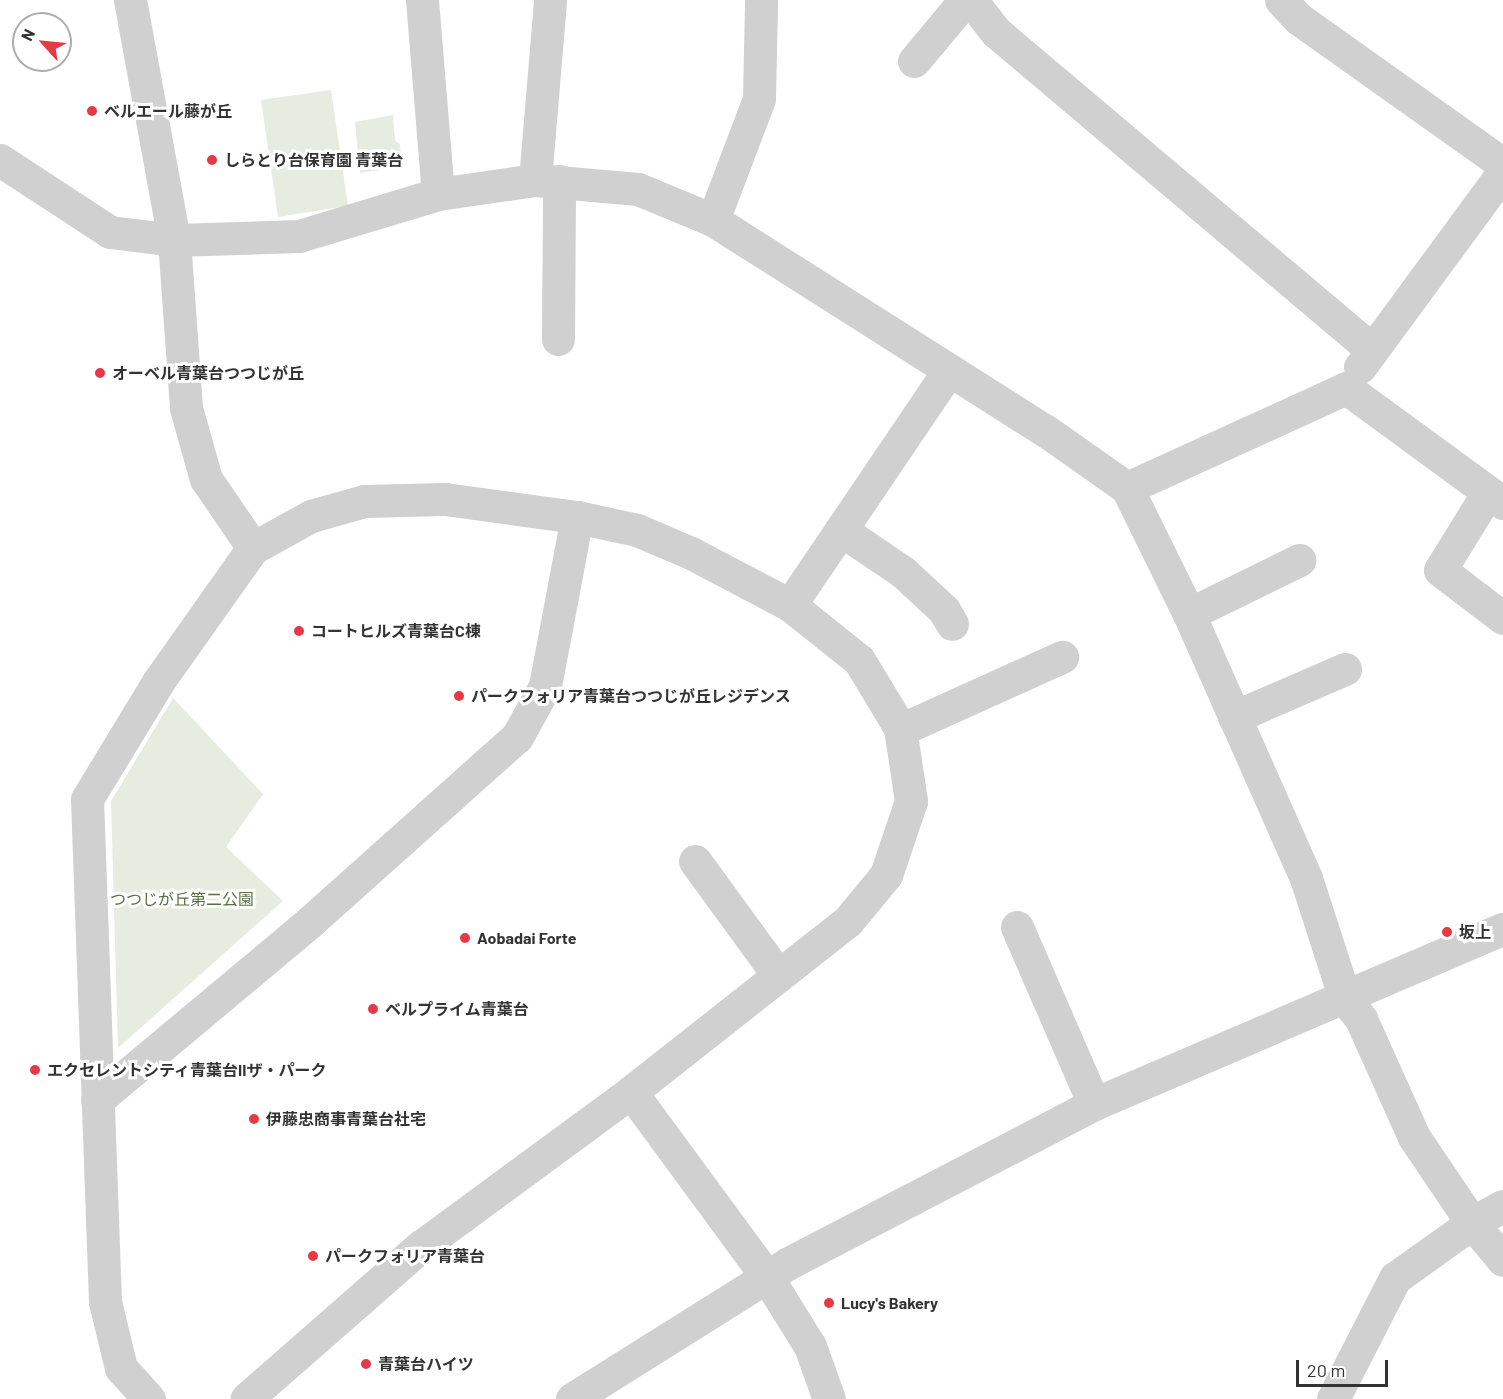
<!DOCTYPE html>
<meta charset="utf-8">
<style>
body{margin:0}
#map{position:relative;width:1503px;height:1399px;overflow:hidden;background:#fff;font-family:Barlow,"Noto Sans JP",sans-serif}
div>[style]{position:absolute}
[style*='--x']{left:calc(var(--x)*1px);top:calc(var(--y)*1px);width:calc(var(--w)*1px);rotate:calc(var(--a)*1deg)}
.green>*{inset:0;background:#e6ecdf}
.minor>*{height:33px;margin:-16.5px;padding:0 16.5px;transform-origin:16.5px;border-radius:16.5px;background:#d0d0d0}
.dots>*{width:16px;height:16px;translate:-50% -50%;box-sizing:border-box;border:3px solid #fff;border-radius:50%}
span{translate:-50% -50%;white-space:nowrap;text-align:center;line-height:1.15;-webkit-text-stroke:6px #fff;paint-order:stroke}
.poi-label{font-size:16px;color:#333;font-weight:700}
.left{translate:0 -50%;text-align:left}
.park-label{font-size:16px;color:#56703f}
.north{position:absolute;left:12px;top:12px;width:60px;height:60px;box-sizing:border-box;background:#fff;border:2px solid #adadad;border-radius:50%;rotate:297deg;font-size:16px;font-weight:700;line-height:24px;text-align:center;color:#333}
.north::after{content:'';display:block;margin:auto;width:21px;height:27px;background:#e63946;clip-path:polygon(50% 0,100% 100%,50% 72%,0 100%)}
.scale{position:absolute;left:1296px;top:1360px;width:92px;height:27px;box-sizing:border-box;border:3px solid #333;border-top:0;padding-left:8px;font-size:18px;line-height:21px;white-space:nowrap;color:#333;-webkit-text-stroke:4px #fff;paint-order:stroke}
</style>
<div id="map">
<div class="green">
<i style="clip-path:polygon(331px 90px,348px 206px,278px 217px,261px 100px)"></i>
<i style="clip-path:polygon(393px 115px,395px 141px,400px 144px,401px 167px,360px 173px,355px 122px)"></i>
<i style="clip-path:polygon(173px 698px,263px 794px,226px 847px,283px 901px,118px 1048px,111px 801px)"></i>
</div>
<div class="minor">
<i style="--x:130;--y:0;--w:244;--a:79.6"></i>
<i style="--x:174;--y:240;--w:168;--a:85.9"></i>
<i style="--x:186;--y:408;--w:74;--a:74.3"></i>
<i style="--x:206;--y:479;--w:83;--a:55.7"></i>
<i style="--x:422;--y:0;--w:195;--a:85.3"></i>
<i style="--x:971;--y:0;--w:41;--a:52"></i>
<i style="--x:996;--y:32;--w:491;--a:40.2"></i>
<i style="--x:1281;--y:0;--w:26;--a:47"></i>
<i style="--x:1299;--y:19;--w:250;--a:35.4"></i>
<i style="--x:914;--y:61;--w:80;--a:-50.1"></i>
<i style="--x:0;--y:160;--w:131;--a:33.2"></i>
<i style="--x:110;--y:232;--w:64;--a:7.1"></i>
<i style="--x:174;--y:240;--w:125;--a:-1.8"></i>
<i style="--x:299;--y:236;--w:145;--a:-16.8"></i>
<i style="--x:438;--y:194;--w:98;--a:-8.2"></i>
<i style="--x:535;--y:180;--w:103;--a:5"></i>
<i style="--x:638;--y:189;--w:81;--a:22.5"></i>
<i style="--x:713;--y:220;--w:394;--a:32.4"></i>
<i style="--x:1046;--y:431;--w:99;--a:35.1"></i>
<i style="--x:1127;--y:488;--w:140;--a:63.8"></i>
<i style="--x:1189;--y:614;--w:289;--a:66.1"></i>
<i style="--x:1306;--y:878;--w:127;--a:72.1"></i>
<i style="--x:1345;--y:999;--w:26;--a:51"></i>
<i style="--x:1361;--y:1019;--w:129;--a:65.8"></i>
<i style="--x:1414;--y:1137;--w:104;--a:56"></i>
<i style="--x:1472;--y:1223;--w:48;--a:50"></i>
<i style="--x:535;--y:180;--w:181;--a:-85.2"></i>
<i style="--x:713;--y:220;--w:129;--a:-69.2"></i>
<i style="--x:759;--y:99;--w:99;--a:-88.8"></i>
<i style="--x:558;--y:339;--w:158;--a:-89.6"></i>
<i style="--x:1360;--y:367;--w:242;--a:-53.7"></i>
<i style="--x:1127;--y:488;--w:241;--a:-24.5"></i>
<i style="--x:1346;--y:388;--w:195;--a:36.2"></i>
<i style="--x:1487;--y:494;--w:89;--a:121.7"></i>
<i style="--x:1440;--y:570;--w:79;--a:37.3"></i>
<i style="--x:841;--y:530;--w:75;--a:34.1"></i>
<i style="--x:903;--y:572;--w:56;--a:42.8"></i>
<i style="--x:944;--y:610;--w:16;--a:60"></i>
<i style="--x:790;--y:605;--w:284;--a:-55.9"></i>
<i style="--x:1189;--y:614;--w:123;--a:-26.1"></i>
<i style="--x:1234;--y:717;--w:121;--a:-23.4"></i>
<i style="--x:900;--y:730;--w:178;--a:-24.3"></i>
<i style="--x:695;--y:861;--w:142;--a:53.9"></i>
<i style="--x:1017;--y:927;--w:193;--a:66.5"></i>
<i style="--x:631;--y:1092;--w:230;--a:53.7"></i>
<i style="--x:767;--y:1277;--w:81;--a:58.1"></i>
<i style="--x:810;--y:1346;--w:56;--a:70.3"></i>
<i style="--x:97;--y:1100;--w:280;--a:-39.9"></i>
<i style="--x:312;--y:920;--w:275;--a:-41.8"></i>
<i style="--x:517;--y:737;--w:58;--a:-61.2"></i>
<i style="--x:545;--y:686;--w:172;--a:-79.3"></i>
<i style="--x:149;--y:1399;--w:42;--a:-132.1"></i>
<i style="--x:121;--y:1368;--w:68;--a:-103.6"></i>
<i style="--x:105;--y:1302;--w:503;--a:-92.05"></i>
<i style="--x:87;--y:799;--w:137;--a:-58.7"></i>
<i style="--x:158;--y:682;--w:164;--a:-54.7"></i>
<i style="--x:253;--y:548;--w:66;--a:-28.9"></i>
<i style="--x:311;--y:516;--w:55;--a:-15.8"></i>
<i style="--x:364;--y:501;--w:81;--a:-1.4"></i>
<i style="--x:445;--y:499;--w:133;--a:7.8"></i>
<i style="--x:577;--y:517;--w:61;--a:12.2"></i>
<i style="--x:637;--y:530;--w:59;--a:23.1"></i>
<i style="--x:691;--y:553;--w:112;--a:27.7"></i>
<i style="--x:790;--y:605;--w:88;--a:38.6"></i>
<i style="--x:859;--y:660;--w:79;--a:58.9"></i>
<i style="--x:900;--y:728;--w:74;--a:81.4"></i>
<i style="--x:911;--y:801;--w:78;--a:108.7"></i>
<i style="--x:886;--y:875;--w:60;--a:129.6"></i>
<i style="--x:848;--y:921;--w:276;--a:141.8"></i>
<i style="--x:631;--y:1092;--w:260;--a:143.7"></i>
<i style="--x:421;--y:1246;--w:232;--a:138.8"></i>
<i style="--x:572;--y:1399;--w:254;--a:-32.1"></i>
<i style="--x:787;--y:1264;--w:346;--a:-27.5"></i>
<i style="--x:1094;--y:1104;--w:445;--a:-23.2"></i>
<i style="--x:1333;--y:1399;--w:136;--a:-62.9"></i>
<i style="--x:1395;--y:1278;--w:95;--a:-35.5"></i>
<i style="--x:1472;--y:1223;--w:35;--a:-29"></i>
</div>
<div class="dots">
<i style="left:92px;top:111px;background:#e63946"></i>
<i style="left:212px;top:160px;background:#e63946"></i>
<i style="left:100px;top:373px;background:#e63946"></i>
<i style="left:299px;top:631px;background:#e63946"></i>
<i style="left:459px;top:696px;background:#e63946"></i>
<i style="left:1447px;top:932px;background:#e63946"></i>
<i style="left:465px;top:938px;background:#e63946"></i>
<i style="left:373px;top:1009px;background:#e63946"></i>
<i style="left:35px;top:1070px;background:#e63946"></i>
<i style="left:254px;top:1119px;background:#e63946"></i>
<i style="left:313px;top:1256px;background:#e63946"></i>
<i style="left:829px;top:1303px;background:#e63946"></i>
<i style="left:366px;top:1364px;background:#e63946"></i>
</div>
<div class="poi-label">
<span class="left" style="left:104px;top:111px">ベルエール藤が丘</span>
<span class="left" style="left:224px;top:160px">しらとり台保育園 青葉台</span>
<span class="left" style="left:112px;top:373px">オーベル青葉台つつじが丘</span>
<span class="left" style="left:311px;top:631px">コートヒルズ青葉台C棟</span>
<span class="left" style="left:471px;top:696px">パークフォリア青葉台つつじが丘レジデンス</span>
<span class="left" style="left:1459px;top:932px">坂上</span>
<span class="left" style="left:477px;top:938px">Aobadai Forte</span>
<span class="left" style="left:385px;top:1009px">ベルプライム青葉台</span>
<span class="left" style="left:47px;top:1070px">エクセレントシティ青葉台IIザ・パーク</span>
<span class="left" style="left:266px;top:1119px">伊藤忠商事青葉台社宅</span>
<span class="left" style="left:325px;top:1256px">パークフォリア青葉台</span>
<span class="left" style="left:841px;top:1303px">Lucy's Bakery</span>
<span class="left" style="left:378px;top:1364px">青葉台ハイツ</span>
</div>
<div class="park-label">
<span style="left:182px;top:899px">つつじが丘第二公園</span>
</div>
<div class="north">N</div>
<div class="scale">20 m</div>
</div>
